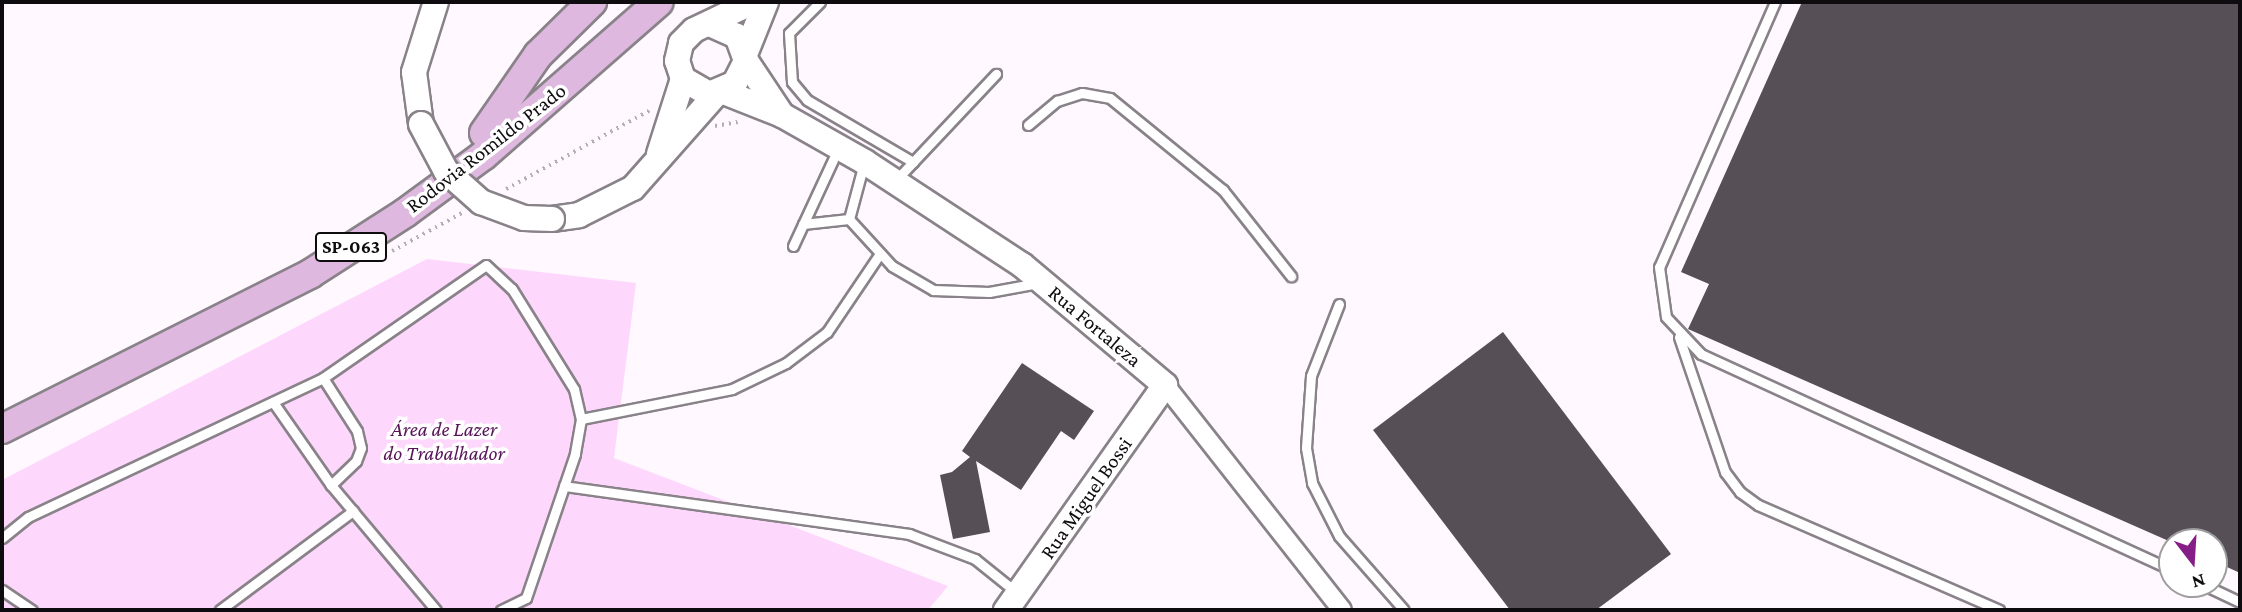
<!DOCTYPE html>
<meta charset="utf-8">
<style>
body{margin:0}
#map{position:relative;width:2242px;height:612px;overflow:hidden;background:#fff9ff;font-family:"Crimson Pro",serif}
div>[style]{position:absolute}
[style*='--x']{left:calc(var(--x)*1px);top:calc(var(--y)*1px);width:calc(var(--w)*1px);rotate:calc(var(--a)*1deg)}
.green>*{inset:0;background:#fdd8fc}
.building>*{inset:0;background:#565056}
.path>*{height:3.5px;margin-top:-1.75px;transform-origin:0;background:repeating-linear-gradient(90deg,#b4afb4 0 2px,transparent 0 7px)}
.roads{filter:drop-shadow(2px 0 #898389) drop-shadow(-2px 0 #898389) drop-shadow(0 2px #898389) drop-shadow(0 -2px #898389)}
.lane>*{height:9px;margin:-4.5px;padding:0 4.5px;transform-origin:4.5px;border-radius:4.5px;background:#fff}
.street>*{height:18px;margin:-9px;padding:0 9px;transform-origin:9px;border-radius:9px;background:#fff}
.secondary>*{height:24px;margin:-12px;padding:0 12px;transform-origin:12px;border-radius:12px;background:#fff}
.primary>*{height:28px;margin:-14px;padding:0 14px;transform-origin:14px;border-radius:14px;background:#dfb8df}
.bridges{filter:drop-shadow(2px 0 #898389) drop-shadow(-2px 0 #898389) drop-shadow(0 2px #898389) drop-shadow(0 -2px #898389)}
.secondary-bridge>*{height:24px;margin:-12px;padding:0 12px;transform-origin:12px;border-radius:12px;background:#fff}
span{translate:-50% -50%;white-space:nowrap;text-align:center;line-height:1.15;-webkit-text-stroke:7px #fff;paint-order:stroke}
.shield-label span{padding:2px 5px;background:#fff;border:2px solid;border-radius:5px;-webkit-text-stroke-width:0}
.shield-label{font-size:19px;color:#0e0c0e;font-weight:700}
.street-label{font-size:21px;color:#0e0c0e}
.park-label{font-size:21px;color:#561558;font-style:italic}
.frame{position:absolute;inset:0;border:4px solid #0e0c0e;pointer-events:none}
.north{position:absolute;left:2158px;top:528px;width:70px;height:70px;box-sizing:border-box;background:#fff;border:2px solid #9f9e9f;border-radius:50%;rotate:163deg;font-size:19px;font-weight:700;line-height:28px;text-align:center;color:#0e0c0e}
.north::after{content:'';display:block;margin:auto;width:24px;height:32px;background:#851f87;clip-path:polygon(50% 0,100% 100%,50% 72%,0 100%)}
</style>
<div id="map">
<div class="green">
<i style="clip-path:polygon(427px 259px,636px 283px,614px 458px,948px 586px,928px 610px,2px 610px,2px 480px)"></i>
</div>
<div class="building">
<i style="clip-path:polygon(1802px 2px,2240px 2px,2240px 573px,2214px 561px,2214px 542px,2171px 542px,1688px 329px,1709px 284px,1681px 272px)"></i>
<i style="clip-path:polygon(1503px 332px,1671px 554px,1596px 610px,1510px 610px,1373px 430px)"></i>
<i style="clip-path:polygon(1022px 363px,1094px 411px,1074px 440px,1061px 431px,1021px 490px,976px 461px,990px 532px,953px 539px,940px 475px,952px 472px,970px 457px,962px 451px)"></i>
</div>
<div class="path">
<i style="--x:715;--y:126;--w:23;--a:-10"></i>
<i style="--x:506;--y:189;--w:166;--a:-28.7"></i>
<i style="--x:392;--y:251;--w:80;--a:-28.5"></i>
</div>
<div class="roads">
<div class="lane">
<i style="--x:820;--y:2;--w:44;--a:135"></i>
<i style="--x:789;--y:33;--w:49;--a:86.5"></i>
<i style="--x:792;--y:82;--w:23;--a:50"></i>
<i style="--x:807;--y:100;--w:123;--a:30.3"></i>
<i style="--x:1775;--y:2;--w:289;--a:113.6"></i>
<i style="--x:1659;--y:267;--w:50;--a:82"></i>
<i style="--x:1666;--y:317;--w:51;--a:46.6"></i>
<i style="--x:1701;--y:354;--w:518;--a:24.64"></i>
<i style="--x:1028;--y:125;--w:38;--a:-40"></i>
<i style="--x:1057;--y:101;--w:26;--a:-18"></i>
<i style="--x:1082;--y:93;--w:28;--a:10"></i>
<i style="--x:1110;--y:98;--w:146;--a:39.2"></i>
<i style="--x:1223;--y:190;--w:110;--a:51.7"></i>
<i style="--x:864;--y:163;--w:58;--a:105"></i>
<i style="--x:849;--y:219;--w:64;--a:47.5"></i>
<i style="--x:892;--y:266;--w:48;--a:30.3"></i>
<i style="--x:933;--y:290;--w:56;--a:2"></i>
<i style="--x:989;--y:292;--w:50;--a:-10.4"></i>
<i style="--x:896;--y:180;--w:146;--a:-46.7"></i>
<i style="--x:803;--y:224;--w:46;--a:-6.2"></i>
<i style="--x:793;--y:246;--w:107;--a:-65.1"></i>
<i style="--x:1339;--y:304;--w:77;--a:111.3"></i>
<i style="--x:1311;--y:376;--w:72;--a:94"></i>
<i style="--x:1306;--y:448;--w:36;--a:80"></i>
<i style="--x:1312;--y:483;--w:59;--a:63"></i>
<i style="--x:1339;--y:536;--w:98;--a:48.7"></i>
<i style="--x:1679;--y:337;--w:143;--a:71.2"></i>
<i style="--x:1725;--y:472;--w:25;--a:53"></i>
<i style="--x:1740;--y:492;--w:22;--a:36"></i>
<i style="--x:1758;--y:505;--w:263;--a:23.5"></i>
<i style="--x:323;--y:378;--w:63;--a:57.3"></i>
<i style="--x:357;--y:431;--w:17;--a:77"></i>
<i style="--x:361;--y:448;--w:14;--a:111"></i>
<i style="--x:356;--y:461;--w:35;--a:136"></i>
<i style="--x:273;--y:402;--w:101;--a:55.1"></i>
<i style="--x:331;--y:485;--w:163;--a:50"></i>
<i style="--x:581;--y:419;--w:154;--a:-11.2"></i>
<i style="--x:732;--y:389;--w:60;--a:-25.7"></i>
<i style="--x:786;--y:363;--w:51;--a:-37.1"></i>
<i style="--x:827;--y:332;--w:93;--a:-56"></i>
<i style="--x:564;--y:486;--w:348;--a:7.9"></i>
<i style="--x:909;--y:534;--w:71;--a:20.7"></i>
<i style="--x:975;--y:559;--w:51;--a:38.7"></i>
<i style="--x:2;--y:538;--w:33;--a:-39"></i>
<i style="--x:28;--y:517;--w:326;--a:-25.2"></i>
<i style="--x:323;--y:378;--w:198;--a:-34.7"></i>
<i style="--x:486;--y:265;--w:35;--a:43"></i>
<i style="--x:512;--y:289;--w:118;--a:58.2"></i>
<i style="--x:574;--y:389;--w:31;--a:77"></i>
<i style="--x:581;--y:419;--w:36;--a:100"></i>
<i style="--x:575;--y:454;--w:152;--a:108.8"></i>
<i style="--x:526;--y:598;--w:28;--a:154"></i>
<i style="--x:2202;--y:584;--w:42;--a:25.3"></i>
<i style="--x:2;--y:590;--w:36;--a:34"></i>
<i style="--x:220;--y:610;--w:166;--a:-36.7"></i>
</div>
<div class="street">
<i style="--x:1165;--y:385;--w:286;--a:51.8"></i>
</div>
<div class="secondary">
<i style="--x:712;--y:25;--w:27;--a:24"></i>
<i style="--x:737;--y:36;--w:27;--a:70"></i>
<i style="--x:746;--y:61;--w:25;--a:117"></i>
<i style="--x:735;--y:83;--w:28;--a:157"></i>
<i style="--x:709;--y:94;--w:30;--a:-150"></i>
<i style="--x:683;--y:79;--w:19;--a:-108"></i>
<i style="--x:677;--y:61;--w:18;--a:-77"></i>
<i style="--x:681;--y:43;--w:18;--a:-45"></i>
<i style="--x:694;--y:30;--w:65;--a:-25.4"></i>
<i style="--x:746;--y:52;--w:54;--a:-68.2"></i>
<i style="--x:746;--y:61;--w:65;--a:56.3"></i>
<i style="--x:724;--y:92;--w:62;--a:21.6"></i>
<i style="--x:782;--y:115;--w:95;--a:29.5"></i>
<i style="--x:865;--y:162;--w:188;--a:33.3"></i>
<i style="--x:1022;--y:265;--w:187;--a:40"></i>
<i style="--x:1165;--y:385;--w:276;--a:125.2"></i>
<i style="--x:421;--y:124;--w:52;--a:-97.7"></i>
<i style="--x:414;--y:72;--w:73;--a:-72.6"></i>
<i style="--x:659;--y:154;--w:79;--a:-72.3"></i>
<i style="--x:552;--y:219;--w:27;--a:-8"></i>
<i style="--x:579;--y:215;--w:60;--a:-26.6"></i>
<i style="--x:633;--y:188;--w:127;--a:-48.5"></i>
</div>
<div class="primary">
<i style="--x:484;--y:133;--w:95;--a:-55.3"></i>
<i style="--x:538;--y:55;--w:76;--a:-44.5"></i>
<i style="--x:2;--y:429;--w:345;--a:-26.7"></i>
<i style="--x:310;--y:274;--w:113;--a:-32.7"></i>
<i style="--x:405;--y:213;--w:98;--a:-36.3"></i>
<i style="--x:484;--y:155;--w:232;--a:-41.2"></i>
</div>
</div>
<div class="bridges">
<div class="secondary-bridge">
<i style="--x:421;--y:124;--w:53;--a:62"></i>
<i style="--x:446;--y:171;--w:47;--a:41.5"></i>
<i style="--x:481;--y:202;--w:46;--a:20.4"></i>
<i style="--x:524;--y:218;--w:28;--a:2"></i>
</div>
</div>
<div class="shield-label">
<span style="left:351px;top:247px">SP-063</span>
</div>
<div class="street-label">
<span style="left:486px;top:148px;rotate:-38deg">Rodovia Romildo Prado</span>
<span style="left:1095px;top:326px;rotate:40deg">Rua Fortaleza</span>
<span style="left:1086px;top:498px;rotate:-55deg">Rua Miguel Bossi</span>
</div>
<div class="park-label">
<span style="left:444px;top:441px">Área de Lazer<br>do Trabalhador</span>
</div>
<div class="frame"></div>
<div class="north">N</div>
</div>
